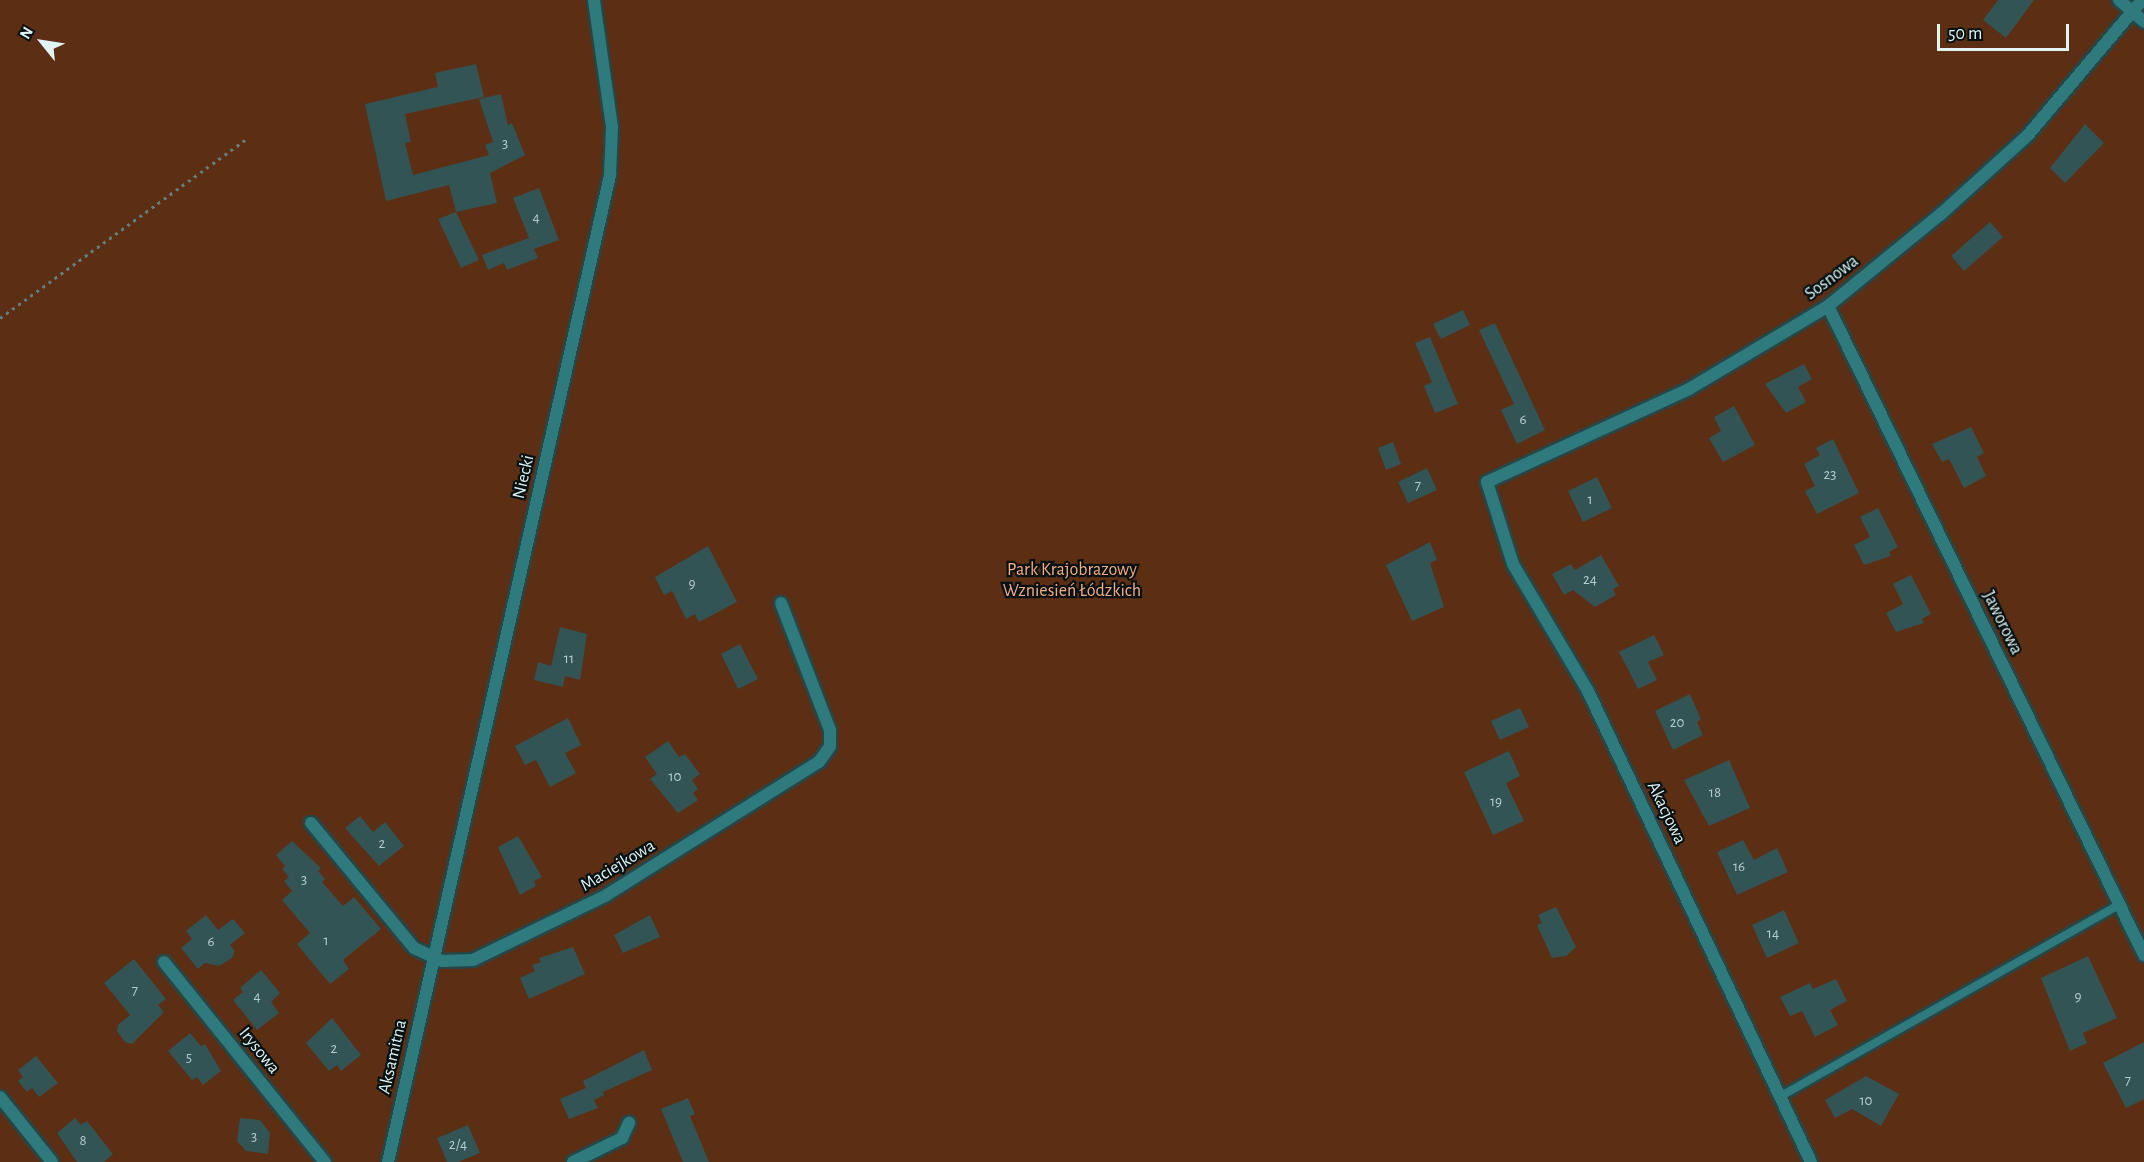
<!DOCTYPE html>
<meta charset="utf-8">
<style>
body{margin:0}
#map{position:relative;width:2144px;height:1162px;overflow:hidden;background:#082b2c;font-family:"Alegreya Sans",sans-serif}
div>[style]{position:absolute}
[style*='--x']{left:calc(var(--x)*1px);top:calc(var(--y)*1px);width:calc(var(--w)*1px);rotate:calc(var(--a)*1deg)}
.green>*{inset:0;background:#5c2e14}
.building>*{inset:0;background:#325454}
.path>*{height:3px;margin-top:-1.5px;transform-origin:0;background:repeating-linear-gradient(90deg,#627e7f 0 3px,transparent 0 7.5px)}
.roads{filter:drop-shadow(2px 0 #264748) drop-shadow(-2px 0 #264748) drop-shadow(0 2px #264748) drop-shadow(0 -2px #264748)}
.service>*{height:8px;margin:-4px;padding:0 4px;transform-origin:4px;border-radius:4px;background:#2f7a7c}
.minor>*{height:12px;margin:-6px;padding:0 6px;transform-origin:6px;border-radius:6px;background:#2f7a7c}
.tertiary>*{height:12px;margin:-6px;padding:0 6px;transform-origin:6px;border-radius:6px;background:#2f7a7c}
span{translate:-50% -50%;white-space:nowrap;text-align:center;line-height:1.15;-webkit-text-stroke:4.5px #051112;paint-order:stroke}
.number-label{font-size:15px;color:#b5cccc}
.number-label span{-webkit-text-stroke-width:0}
.street-label{font-size:18px;color:#e1f4f4}
.park-label{font-size:18px;color:#f9ac84}
.north{position:absolute;left:12px;top:12px;width:60px;height:60px;-webkit-text-stroke:4px #051112;paint-order:stroke;rotate:300deg;font-size:16px;font-weight:700;line-height:24px;text-align:center;color:#e1f4f4}
.north::after{content:'';display:block;margin:auto;width:21px;height:27px;background:#e1f4f4;clip-path:polygon(50% 0,100% 100%,50% 72%,0 100%)}
.scale{position:absolute;left:1937px;top:24px;width:132px;height:27px;box-sizing:border-box;border:3px solid #e1f4f4;border-top:0;padding-left:8px;font-size:18px;line-height:21px;white-space:nowrap;color:#e1f4f4;-webkit-text-stroke:4px #051112;paint-order:stroke}
</style>
<div id="map">
<div class="green">
<i style="clip-path:polygon(0 0,2144px 0,2144px 1162px,0 1162px)"></i>
</div>
<div class="building">
<i style="clip-path:polygon(1998px 0,2034px 0,2006px 38px,1983px 20px)"></i>
<i style="clip-path:polygon(476px 64px,484px 97px,405px 114px,411px 142px,405px 143px,413px 175px,489px 155px,485px 145px,493px 142px,479px 99px,501px 94px,508px 125px,512px 123px,525px 155px,490px 173px,497px 203px,456px 212px,449px 185px,386px 201px,365px 104px,438px 87px,435px 73px)"></i>
<i style="clip-path:polygon(2085px 124px,2104px 143px,2065px 183px,2050px 168px)"></i>
<i style="clip-path:polygon(539px 188px,559px 240px,534px 249px,538px 258px,507px 270px,504px 263px,488px 270px,482px 255px,529px 238px,513px 198px)"></i>
<i style="clip-path:polygon(456px 212px,479px 260px,461px 268px,438px 219px)"></i>
<i style="clip-path:polygon(1990px 222px,2003px 237px,1964px 271px,1951px 256px)"></i>
<i style="clip-path:polygon(1463px 310px,1470px 325px,1441px 339px,1433px 324px)"></i>
<i style="clip-path:polygon(1495px 323px,1545px 430px,1517px 444px,1501px 410px,1514px 404px,1479px 330px)"></i>
<i style="clip-path:polygon(1430px 337px,1458px 404px,1435px 413px,1424px 386px,1432px 382px,1415px 343px)"></i>
<i style="clip-path:polygon(1804px 364px,1812px 379px,1798px 387px,1806px 402px,1786px 413px,1765px 384px)"></i>
<i style="clip-path:polygon(1734px 406px,1755px 445px,1723px 462px,1709px 438px,1721px 431px,1714px 417px)"></i>
<i style="clip-path:polygon(1971px 427px,1984px 453px,1977px 457px,1986px 476px,1964px 488px,1949px 459px,1942px 462px,1932px 444px)"></i>
<i style="clip-path:polygon(1833px 439px,1859px 493px,1817px 514px,1805px 491px,1815px 486px,1804px 464px,1820px 455px,1816px 448px)"></i>
<i style="clip-path:polygon(1393px 442px,1401px 464px,1386px 470px,1378px 448px)"></i>
<i style="clip-path:polygon(1427px 468px,1437px 490px,1408px 503px,1398px 482px)"></i>
<i style="clip-path:polygon(1597px 477px,1612px 508px,1583px 522px,1568px 491px)"></i>
<i style="clip-path:polygon(1878px 508px,1898px 547px,1889px 552px,1891px 556px,1864px 565px,1854px 545px,1870px 537px,1860px 517px)"></i>
<i style="clip-path:polygon(1430px 542px,1437px 560px,1430px 563px,1444px 607px,1412px 621px,1386px 565px)"></i>
<i style="clip-path:polygon(708px 546px,737px 602px,699px 622px,695px 614px,686px 619px,672px 591px,664px 595px,655px 577px)"></i>
<i style="clip-path:polygon(1601px 555px,1619px 586px,1613px 589px,1616px 595px,1595px 607px,1573px 590px,1564px 595px,1552px 574px,1571px 564px,1575px 570px)"></i>
<i style="clip-path:polygon(1911px 575px,1931px 614px,1922px 619px,1924px 623px,1896px 632px,1886px 613px,1903px 604px,1893px 584px)"></i>
<i style="clip-path:polygon(560px 627px,587px 634px,580px 680px,565px 676px,563px 687px,534px 680px,538px 662px,551px 666px)"></i>
<i style="clip-path:polygon(1654px 635px,1664px 655px,1648px 662px,1657px 680px,1638px 689px,1619px 652px)"></i>
<i style="clip-path:polygon(740px 644px,758px 679px,738px 689px,721px 654px)"></i>
<i style="clip-path:polygon(1690px 694px,1701px 719px,1697px 722px,1703px 735px,1673px 750px,1655px 711px)"></i>
<i style="clip-path:polygon(1520px 708px,1529px 727px,1500px 740px,1491px 721px)"></i>
<i style="clip-path:polygon(568px 718px,581px 745px,565px 753px,576px 773px,550px 787px,536px 760px,525px 765px,515px 746px)"></i>
<i style="clip-path:polygon(668px 741px,679px 757px,685px 754px,700px 774px,692px 780px,698px 789px,693px 793px,698px 800px,678px 813px,650px 779px,657px 774px,645px 757px)"></i>
<i style="clip-path:polygon(1509px 751px,1520px 776px,1506px 783px,1524px 821px,1493px 835px,1464px 772px)"></i>
<i style="clip-path:polygon(1729px 760px,1750px 808px,1709px 826px,1684px 780px)"></i>
<i style="clip-path:polygon(360px 816px,373px 832px,385px 822px,404px 846px,379px 866px,345px 828px)"></i>
<i style="clip-path:polygon(518px 836px,542px 877px,534px 881px,536px 886px,520px 895px,498px 847px)"></i>
<i style="clip-path:polygon(1743px 840px,1754px 860px,1777px 848px,1788px 872px,1737px 895px,1717px 852px)"></i>
<i style="clip-path:polygon(292px 841px,321px 868px,318px 871px,325px 879px,322px 882px,343px 906px,354px 897px,381px 929px,343px 960px,349px 969px,330px 984px,297px 944px,310px 933px,282px 900px,292px 891px,284px 881px,289px 877px,282px 869px,285px 866px,276px 855px)"></i>
<i style="clip-path:polygon(1556px 907px,1576px 947px,1566px 956px,1552px 958px,1537px 925px,1542px 923px,1538px 915px)"></i>
<i style="clip-path:polygon(1784px 910px,1799px 943px,1767px 958px,1752px 925px)"></i>
<i style="clip-path:polygon(206px 915px,218px 930px,233px 919px,245px 933px,230px 945px,235px 951px,232px 958px,219px 966px,205px 963px,198px 969px,181px 948px,192px 939px,186px 931px)"></i>
<i style="clip-path:polygon(650px 915px,660px 937px,623px 953px,614px 935px)"></i>
<i style="clip-path:polygon(573px 947px,585px 974px,529px 999px,520px 978px,535px 971px,532px 965px,541px 962px,539px 958px)"></i>
<i style="clip-path:polygon(2088px 956px,2117px 1018px,2083px 1033px,2087px 1043px,2070px 1051px,2041px 978px)"></i>
<i style="clip-path:polygon(134px 959px,166px 999px,158px 1005px,164px 1012px,132px 1044px,125px 1042px,117px 1031px,118px 1025px,130px 1015px,104px 983px)"></i>
<i style="clip-path:polygon(261px 970px,280px 993px,271px 1002px,279px 1013px,257px 1030px,233px 1000px,243px 992px,240px 988px)"></i>
<i style="clip-path:polygon(1836px 979px,1847px 1001px,1830px 1010px,1838px 1025px,1815px 1037px,1802px 1011px,1790px 1016px,1780px 997px,1810px 983px,1813px 989px)"></i>
<i style="clip-path:polygon(332px 1018px,361px 1055px,341px 1071px,337px 1065px,329px 1071px,306px 1043px)"></i>
<i style="clip-path:polygon(190px 1033px,201px 1046px,205px 1044px,221px 1071px,203px 1085px,197px 1077px,192px 1080px,168px 1051px)"></i>
<i style="clip-path:polygon(2144px 1042px,2144px 1099px,2126px 1108px,2103px 1063px)"></i>
<i style="clip-path:polygon(644px 1050px,652px 1070px,603px 1092px,604px 1095px,594px 1100px,598px 1108px,569px 1119px,560px 1099px,586px 1088px,583px 1081px)"></i>
<i style="clip-path:polygon(36px 1056px,58px 1083px,39px 1097px,32px 1088px,27px 1092px,18px 1081px,23px 1077px,18px 1070px)"></i>
<i style="clip-path:polygon(1866px 1076px,1899px 1094px,1881px 1126px,1852px 1109px,1835px 1118px,1825px 1100px)"></i>
<i style="clip-path:polygon(688px 1098px,695px 1114px,690px 1116px,709px 1162px,683px 1162px,661px 1109px)"></i>
<i style="clip-path:polygon(75px 1118px,81px 1125px,87px 1121px,113px 1154px,104px 1162px,77px 1162px,57px 1133px)"></i>
<i style="clip-path:polygon(240px 1118px,260px 1120px,270px 1133px,268px 1154px,246px 1151px,237px 1141px)"></i>
<i style="clip-path:polygon(468px 1125px,480px 1153px,458px 1162px,447px 1162px,437px 1138px)"></i>
</div>
<div class="path">
<i style="--x:0;--y:318;--w:304;--a:-36"></i>
</div>
<div class="roads">
<div class="service">
<i style="--x:1781;--y:1096;--w:390;--a:-29.5"></i>
</div>
<div class="minor">
<i style="--x:2119;--y:0;--w:33;--a:41"></i>
<i style="--x:1828;--y:306;--w:722;--a:64.04"></i>
<i style="--x:311;--y:823;--w:162;--a:50.5"></i>
<i style="--x:414;--y:948;--w:31;--a:25"></i>
<i style="--x:442;--y:961;--w:31;--a:-2"></i>
<i style="--x:473;--y:960;--w:147;--a:-25.9"></i>
<i style="--x:605;--y:896;--w:252;--a:-32.1"></i>
<i style="--x:819;--y:762;--w:19;--a:-55"></i>
<i style="--x:830;--y:746;--w:16;--a:-90"></i>
<i style="--x:830;--y:730;--w:136;--a:-111.1"></i>
<i style="--x:164;--y:962;--w:257;--a:51.2"></i>
<i style="--x:0;--y:1097;--w:83;--a:51.3"></i>
<i style="--x:573;--y:1162;--w:55;--a:-26.1"></i>
<i style="--x:622;--y:1138;--w:17;--a:-65"></i>
<i style="--x:1811;--y:1162;--w:521;--a:-115.34"></i>
<i style="--x:1588;--y:691;--w:147;--a:-120.6"></i>
<i style="--x:1513;--y:564;--w:86;--a:-107.6"></i>
<i style="--x:1487;--y:482;--w:222;--a:-24.7"></i>
<i style="--x:1689;--y:389;--w:162;--a:-30.8"></i>
<i style="--x:1828;--y:306;--w:146;--a:-39.2"></i>
<i style="--x:1941;--y:214;--w:118;--a:-42.2"></i>
<i style="--x:2028;--y:135;--w:177;--a:-49.8"></i>
</div>
<div class="tertiary">
<i style="--x:388;--y:1162;--w:1012;--a:-77.32"></i>
<i style="--x:610;--y:175;--w:48;--a:-87.6"></i>
<i style="--x:612;--y:127;--w:128;--a:-98.1"></i>
</div>
</div>
<div class="number-label">
<span style="left:505px;top:144px">3</span>
<span style="left:536px;top:218px">4</span>
<span style="left:1523px;top:420px">6</span>
<span style="left:1830px;top:475px">23</span>
<span style="left:1418px;top:486px">7</span>
<span style="left:1590px;top:500px">1</span>
<span style="left:1590px;top:580px">24</span>
<span style="left:692px;top:584px">9</span>
<span style="left:569px;top:659px">11</span>
<span style="left:1677px;top:723px">20</span>
<span style="left:675px;top:777px">10</span>
<span style="left:1715px;top:793px">18</span>
<span style="left:1496px;top:802px">19</span>
<span style="left:382px;top:844px">2</span>
<span style="left:1739px;top:867px">16</span>
<span style="left:304px;top:880px">3</span>
<span style="left:1773px;top:934px">14</span>
<span style="left:326px;top:941px">1</span>
<span style="left:211px;top:942px">6</span>
<span style="left:135px;top:991px">7</span>
<span style="left:257px;top:997px">4</span>
<span style="left:2078px;top:997px">9</span>
<span style="left:334px;top:1049px">2</span>
<span style="left:189px;top:1058px">5</span>
<span style="left:2128px;top:1081px">7</span>
<span style="left:1866px;top:1101px">10</span>
<span style="left:254px;top:1137px">3</span>
<span style="left:83px;top:1141px">8</span>
<span style="left:458px;top:1145px">2/4</span>
</div>
<div class="street-label">
<span style="left:1832px;top:278px;rotate:-37deg">Sosnowa</span>
<span style="left:524px;top:477px;rotate:-77deg">Niecki</span>
<span style="left:2002px;top:623px;rotate:64deg">Jaworowa</span>
<span style="left:1666px;top:813px;rotate:64deg">Akacjowa</span>
<span style="left:618px;top:866px;rotate:-31deg">Maciejkowa</span>
<span style="left:259px;top:1051px;rotate:51deg">Irysowa</span>
<span style="left:393px;top:1057px;rotate:-77deg">Aksamitna</span>
</div>
<div class="park-label">
<span style="left:1072px;top:581px">Park Krajobrazowy<br>Wzniesień Łódzkich</span>
</div>
<div class="north">N</div>
<div class="scale">50 m</div>
</div>
